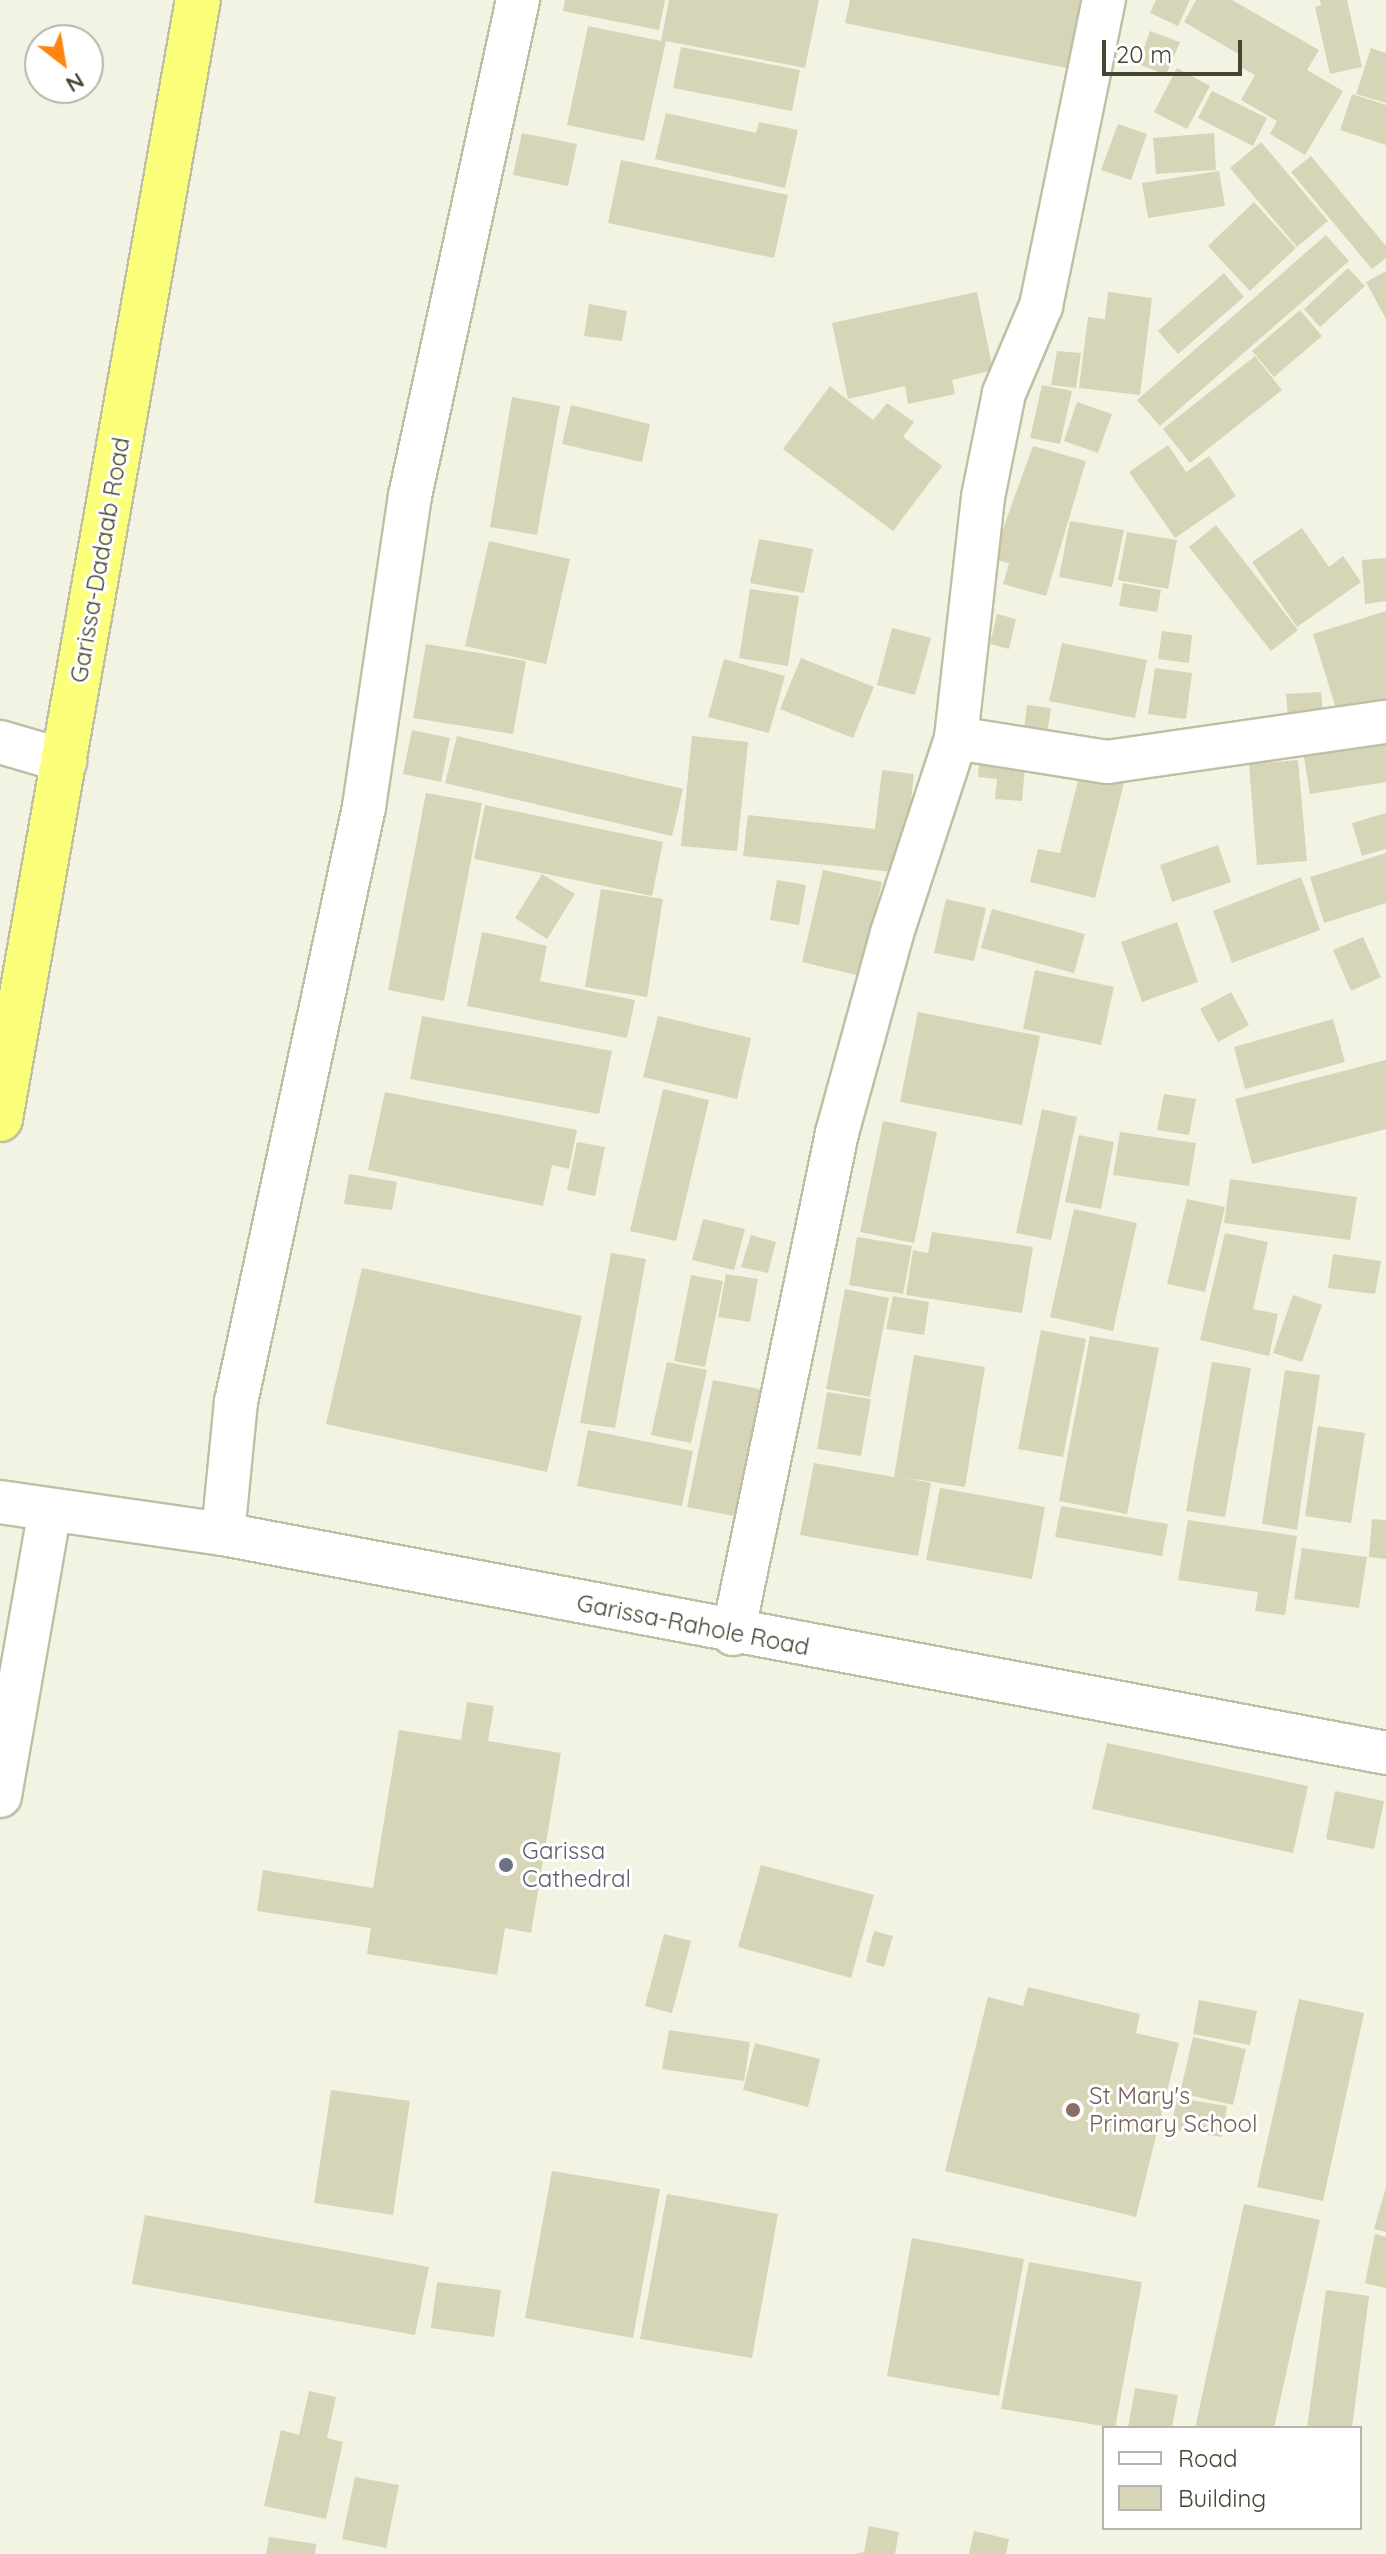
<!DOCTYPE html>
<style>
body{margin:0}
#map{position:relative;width:1386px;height:2554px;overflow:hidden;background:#f3f3e3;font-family:Quicksand,sans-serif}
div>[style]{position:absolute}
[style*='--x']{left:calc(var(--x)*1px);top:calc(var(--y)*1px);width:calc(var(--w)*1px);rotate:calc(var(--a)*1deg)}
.building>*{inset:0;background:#d6d5b7}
.roads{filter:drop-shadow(2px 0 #bfbfa4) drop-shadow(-2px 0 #bfbfa4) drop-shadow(0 2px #bfbfa4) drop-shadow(0 -2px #bfbfa4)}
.minor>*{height:42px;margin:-21px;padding:0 21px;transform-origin:21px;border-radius:21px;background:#fff}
.trunk>*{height:44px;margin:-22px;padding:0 22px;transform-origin:22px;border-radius:22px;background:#fbff79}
.dots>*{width:22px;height:22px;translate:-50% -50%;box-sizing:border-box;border:4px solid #fff;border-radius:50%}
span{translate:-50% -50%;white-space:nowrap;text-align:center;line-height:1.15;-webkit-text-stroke:6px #fff;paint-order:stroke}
.street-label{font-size:24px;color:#464532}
.worship-label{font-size:24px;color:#5b616d}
.left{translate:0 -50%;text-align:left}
.education-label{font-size:24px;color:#785e54}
.legend{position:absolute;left:1102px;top:2426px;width:260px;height:104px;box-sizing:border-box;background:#fff;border:2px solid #b5b5ad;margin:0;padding:10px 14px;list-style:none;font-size:24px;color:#464532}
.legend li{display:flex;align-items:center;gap:16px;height:40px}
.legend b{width:40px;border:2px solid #b5b5ad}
.north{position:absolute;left:24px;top:24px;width:80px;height:80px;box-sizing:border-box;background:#fff;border:2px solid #b5b5ad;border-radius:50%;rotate:149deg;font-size:22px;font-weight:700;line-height:32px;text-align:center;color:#464532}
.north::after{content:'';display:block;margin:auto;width:28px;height:36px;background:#ff850e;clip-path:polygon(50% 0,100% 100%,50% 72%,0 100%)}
.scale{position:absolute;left:1102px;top:40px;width:140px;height:36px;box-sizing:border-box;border:4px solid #464532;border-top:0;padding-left:10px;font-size:24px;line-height:28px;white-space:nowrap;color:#464532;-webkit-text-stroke:6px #fff;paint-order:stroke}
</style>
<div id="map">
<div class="building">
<i style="clip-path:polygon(565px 0,665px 0,659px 30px,563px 11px)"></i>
<i style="clip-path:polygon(669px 0,819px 0,805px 68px,666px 41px,644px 141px,567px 125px,588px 26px,661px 41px)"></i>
<i style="clip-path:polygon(850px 0,1085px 0,1071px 69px,845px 23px)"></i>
<i style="clip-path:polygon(1156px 0,1190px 0,1178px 26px,1150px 13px)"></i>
<i style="clip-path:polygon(1196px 0,1232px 0,1319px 50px,1307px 70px,1343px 91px,1305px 155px,1270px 134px,1277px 121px,1241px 100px,1255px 75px,1237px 65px,1242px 56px,1184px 22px)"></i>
<i style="clip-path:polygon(1320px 0,1347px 0,1362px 67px,1330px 74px,1315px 7px,1321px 5px)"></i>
<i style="clip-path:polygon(1150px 31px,1180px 42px,1166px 75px,1138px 64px)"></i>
<i style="clip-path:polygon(681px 47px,800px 70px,792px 111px,673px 88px)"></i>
<i style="clip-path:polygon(1371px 48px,1386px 53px,1386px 103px,1356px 94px)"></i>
<i style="clip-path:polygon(1177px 68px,1210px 86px,1187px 129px,1154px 112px)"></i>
<i style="clip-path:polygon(1212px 91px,1267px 118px,1253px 146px,1198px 118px)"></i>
<i style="clip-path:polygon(1352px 94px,1386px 105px,1386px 145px,1340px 130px)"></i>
<i style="clip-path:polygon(666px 113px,756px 133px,759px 122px,798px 130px,785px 188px,655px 159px)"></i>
<i style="clip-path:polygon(1118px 124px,1147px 134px,1131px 180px,1101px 170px)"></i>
<i style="clip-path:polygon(522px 133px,577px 144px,568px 186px,513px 175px)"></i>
<i style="clip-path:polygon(1214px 133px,1216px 170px,1156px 174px,1153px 138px)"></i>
<i style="clip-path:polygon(1261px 142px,1328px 221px,1297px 247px,1230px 168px)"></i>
<i style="clip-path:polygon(1311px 156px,1386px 246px,1386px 258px,1372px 269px,1291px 172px)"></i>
<i style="clip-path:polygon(621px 160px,788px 195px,774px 258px,608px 223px)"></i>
<i style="clip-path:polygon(1219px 171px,1225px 206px,1148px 218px,1142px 183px)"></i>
<i style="clip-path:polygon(1254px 202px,1296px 248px,1250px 291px,1208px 246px)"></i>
<i style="clip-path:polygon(1326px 235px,1349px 261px,1160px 426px,1137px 400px)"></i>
<i style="clip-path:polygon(1348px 268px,1365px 286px,1320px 327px,1304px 309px)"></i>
<i style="clip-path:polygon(1386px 271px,1386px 319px,1366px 282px)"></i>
<i style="clip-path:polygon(1224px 273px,1244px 297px,1178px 354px,1158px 331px)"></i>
<i style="clip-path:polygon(977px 292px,993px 370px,952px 380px,955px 394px,908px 404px,905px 386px,848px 399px,832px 323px)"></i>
<i style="clip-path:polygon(1108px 292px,1152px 298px,1140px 395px,1079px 388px,1088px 317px,1105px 319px)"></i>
<i style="clip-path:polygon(589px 304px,627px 311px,622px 341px,584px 336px)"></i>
<i style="clip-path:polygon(1300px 310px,1322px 336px,1274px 377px,1252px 351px)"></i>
<i style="clip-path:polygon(1057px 351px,1081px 353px,1076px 388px,1051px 385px)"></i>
<i style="clip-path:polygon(1255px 356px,1282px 390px,1190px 463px,1163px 429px)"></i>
<i style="clip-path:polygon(1042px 385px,1072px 391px,1060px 444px,1030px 438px)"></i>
<i style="clip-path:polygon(830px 386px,873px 420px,887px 403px,914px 422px,903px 437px,942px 466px,893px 531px,783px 449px)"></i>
<i style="clip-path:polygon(512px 397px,560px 406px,537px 535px,490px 527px)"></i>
<i style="clip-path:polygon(1077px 402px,1112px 414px,1098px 453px,1064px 441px)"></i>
<i style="clip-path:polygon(571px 405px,650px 424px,642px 462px,562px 444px)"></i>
<i style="clip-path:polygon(1168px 445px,1186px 472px,1209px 456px,1236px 496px,1175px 538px,1129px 472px)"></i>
<i style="clip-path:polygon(1033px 446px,1086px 461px,1046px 596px,1003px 584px,1009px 563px,992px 559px)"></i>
<i style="clip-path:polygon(1070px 521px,1124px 530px,1112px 587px,1059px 577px)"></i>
<i style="clip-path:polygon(1216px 525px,1298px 630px,1271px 651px,1189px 547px)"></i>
<i style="clip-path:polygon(1302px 528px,1329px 567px,1343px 556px,1361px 582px,1297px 627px,1252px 562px)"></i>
<i style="clip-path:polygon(1127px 532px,1177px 540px,1168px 589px,1118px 580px)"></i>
<i style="clip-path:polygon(759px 539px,813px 549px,804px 593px,750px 583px)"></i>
<i style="clip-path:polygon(489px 541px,570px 559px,546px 664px,465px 646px)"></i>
<i style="clip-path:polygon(1386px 558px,1386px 601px,1365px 604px,1362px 560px)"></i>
<i style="clip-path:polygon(1123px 583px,1161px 590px,1157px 612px,1119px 606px)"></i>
<i style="clip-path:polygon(750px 589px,799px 596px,788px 666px,739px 658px)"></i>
<i style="clip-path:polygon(1386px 611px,1386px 711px,1341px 725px,1313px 634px)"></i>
<i style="clip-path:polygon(997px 614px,1016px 619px,1009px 649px,990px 644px)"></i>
<i style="clip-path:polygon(892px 628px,931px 638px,915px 695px,877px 685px)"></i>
<i style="clip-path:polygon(1162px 631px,1192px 635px,1189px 663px,1158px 659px)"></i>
<i style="clip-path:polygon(1062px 643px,1147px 660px,1135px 718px,1049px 701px)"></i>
<i style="clip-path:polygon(426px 644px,526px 661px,513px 734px,413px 718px)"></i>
<i style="clip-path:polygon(801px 658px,874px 687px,853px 738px,780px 709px)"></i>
<i style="clip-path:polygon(724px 659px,785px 676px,769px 733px,708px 717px)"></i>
<i style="clip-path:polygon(1155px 668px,1192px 673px,1186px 719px,1148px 714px)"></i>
<i style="clip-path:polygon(1321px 692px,1323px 718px,1288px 720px,1286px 694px)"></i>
<i style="clip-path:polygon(1027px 705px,1051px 708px,1047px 733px,1024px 730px)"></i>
<i style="clip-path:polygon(412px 730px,450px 738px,441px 782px,403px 774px)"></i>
<i style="clip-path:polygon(457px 736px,683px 789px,672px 836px,445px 783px)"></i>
<i style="clip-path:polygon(692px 736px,748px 742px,737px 851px,681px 846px)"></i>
<i style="clip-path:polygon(1386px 738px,1386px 782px,1310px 794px,1303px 751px)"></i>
<i style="clip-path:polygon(980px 751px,1026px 756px,1022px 801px,995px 799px,997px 779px,978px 777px)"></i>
<i style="clip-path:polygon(1298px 760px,1307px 861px,1257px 865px,1249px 764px)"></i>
<i style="clip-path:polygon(1083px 761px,1127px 771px,1095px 898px,1030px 882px,1038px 849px,1060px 853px)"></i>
<i style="clip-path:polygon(882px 770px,914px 774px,903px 873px,743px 856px,748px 815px,875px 829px)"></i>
<i style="clip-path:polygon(426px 793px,482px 803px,444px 1001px,388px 990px)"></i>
<i style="clip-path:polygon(485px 805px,663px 842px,652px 896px,474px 859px)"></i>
<i style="clip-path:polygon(1386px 813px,1386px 849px,1362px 856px,1352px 823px)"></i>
<i style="clip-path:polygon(1218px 845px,1231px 882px,1172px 902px,1160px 865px)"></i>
<i style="clip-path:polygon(1386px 853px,1386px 903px,1324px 923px,1310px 877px)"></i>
<i style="clip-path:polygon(823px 870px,882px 882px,860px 976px,802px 962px)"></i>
<i style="clip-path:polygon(542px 874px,575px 894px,547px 939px,515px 918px)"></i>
<i style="clip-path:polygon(1301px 877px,1320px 930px,1232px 963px,1213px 911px)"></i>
<i style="clip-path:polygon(777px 880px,806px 885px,799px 925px,770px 920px)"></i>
<i style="clip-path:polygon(601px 889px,663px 899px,647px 997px,585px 987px)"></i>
<i style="clip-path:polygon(946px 899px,986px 908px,974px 961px,934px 953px)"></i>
<i style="clip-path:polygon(992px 909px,1085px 934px,1074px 973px,981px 948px)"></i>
<i style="clip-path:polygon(1177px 922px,1198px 982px,1142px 1002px,1121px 942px)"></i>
<i style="clip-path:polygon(482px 932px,547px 946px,540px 981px,635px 1000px,627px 1038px,467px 1006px)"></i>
<i style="clip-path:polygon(1363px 937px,1381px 977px,1351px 991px,1333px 950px)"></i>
<i style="clip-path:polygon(1035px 970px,1114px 987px,1101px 1045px,1023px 1029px)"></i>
<i style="clip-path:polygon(1231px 992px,1249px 1025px,1218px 1042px,1200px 1009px)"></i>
<i style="clip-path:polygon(918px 1012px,1040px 1036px,1022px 1125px,900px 1102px)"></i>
<i style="clip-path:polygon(422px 1016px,612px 1051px,599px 1114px,410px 1079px)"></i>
<i style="clip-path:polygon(658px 1016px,751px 1038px,737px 1099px,643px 1077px)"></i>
<i style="clip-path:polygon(1333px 1019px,1345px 1062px,1245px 1089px,1234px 1047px)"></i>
<i style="clip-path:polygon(1386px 1060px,1386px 1129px,1252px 1164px,1235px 1099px)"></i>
<i style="clip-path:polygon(663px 1089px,709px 1100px,676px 1241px,630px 1231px)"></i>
<i style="clip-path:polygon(385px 1092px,577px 1130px,569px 1169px,552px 1165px,543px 1206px,368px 1170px)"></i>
<i style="clip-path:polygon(1164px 1094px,1196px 1099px,1189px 1135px,1157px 1130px)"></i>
<i style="clip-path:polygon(1042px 1109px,1077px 1117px,1051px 1240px,1016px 1233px)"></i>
<i style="clip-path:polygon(883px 1121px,937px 1132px,914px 1243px,860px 1232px)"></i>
<i style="clip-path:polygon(1120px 1132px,1196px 1143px,1189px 1186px,1113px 1175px)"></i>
<i style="clip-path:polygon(1079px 1135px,1114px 1142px,1101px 1209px,1065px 1202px)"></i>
<i style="clip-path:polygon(577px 1142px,605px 1147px,595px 1196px,567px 1190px)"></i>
<i style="clip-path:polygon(349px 1174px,397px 1182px,392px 1210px,344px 1204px)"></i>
<i style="clip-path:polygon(1230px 1179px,1357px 1197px,1350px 1240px,1224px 1223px)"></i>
<i style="clip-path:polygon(1187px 1199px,1225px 1207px,1205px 1292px,1167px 1284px)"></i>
<i style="clip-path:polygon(1074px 1209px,1137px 1223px,1113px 1331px,1050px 1317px)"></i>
<i style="clip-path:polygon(703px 1219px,745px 1229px,734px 1270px,692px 1260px)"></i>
<i style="clip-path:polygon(932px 1232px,1033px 1247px,1022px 1313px,906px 1295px,913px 1250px,928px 1253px)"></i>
<i style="clip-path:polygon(1225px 1233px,1268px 1242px,1253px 1309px,1278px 1314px,1269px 1356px,1200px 1340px)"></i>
<i style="clip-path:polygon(751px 1235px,776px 1242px,768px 1273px,741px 1267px)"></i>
<i style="clip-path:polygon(857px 1237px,912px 1246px,903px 1294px,849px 1285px)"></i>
<i style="clip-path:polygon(611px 1253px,646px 1259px,615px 1428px,580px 1423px)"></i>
<i style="clip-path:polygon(1333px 1254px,1381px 1261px,1375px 1294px,1328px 1288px)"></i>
<i style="clip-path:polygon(362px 1268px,582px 1316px,547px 1472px,326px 1424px)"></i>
<i style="clip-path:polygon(726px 1274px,758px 1279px,750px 1322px,718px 1317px)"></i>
<i style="clip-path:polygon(691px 1275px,723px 1281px,705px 1367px,674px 1361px)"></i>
<i style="clip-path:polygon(845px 1289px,889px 1298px,870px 1397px,826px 1389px)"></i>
<i style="clip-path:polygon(1293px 1295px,1322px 1305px,1302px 1362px,1273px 1353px)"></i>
<i style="clip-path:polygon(893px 1296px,929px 1302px,924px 1335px,886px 1329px)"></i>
<i style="clip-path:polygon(1041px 1330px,1086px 1339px,1063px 1457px,1018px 1449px)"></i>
<i style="clip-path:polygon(1090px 1336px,1159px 1348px,1127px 1514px,1059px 1501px)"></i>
<i style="clip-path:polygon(914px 1355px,985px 1367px,965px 1487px,901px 1477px,931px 1483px,918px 1556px,800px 1535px,814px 1463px,894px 1477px)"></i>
<i style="clip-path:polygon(667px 1362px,707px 1370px,691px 1443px,651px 1435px)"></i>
<i style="clip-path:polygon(1212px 1362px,1251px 1368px,1225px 1517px,1186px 1511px)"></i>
<i style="clip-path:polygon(1285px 1370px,1320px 1375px,1297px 1530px,1262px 1524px)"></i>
<i style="clip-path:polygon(713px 1380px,774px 1392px,749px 1519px,687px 1507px)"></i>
<i style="clip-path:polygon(827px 1392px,871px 1399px,861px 1456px,817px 1449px)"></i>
<i style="clip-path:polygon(1318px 1426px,1365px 1433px,1351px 1523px,1305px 1516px)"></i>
<i style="clip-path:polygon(588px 1430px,693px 1451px,682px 1506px,577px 1486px)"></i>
<i style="clip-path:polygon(940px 1488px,1045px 1507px,1032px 1579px,926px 1560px)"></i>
<i style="clip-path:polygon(1061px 1506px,1168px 1524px,1162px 1556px,1055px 1537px)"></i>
<i style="clip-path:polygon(1372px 1519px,1386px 1520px,1386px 1559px,1369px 1557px)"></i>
<i style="clip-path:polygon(1188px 1520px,1297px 1536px,1285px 1615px,1255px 1611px,1258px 1592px,1178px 1580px)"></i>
<i style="clip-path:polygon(1302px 1548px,1367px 1557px,1359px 1608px,1294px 1599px)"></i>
<i style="clip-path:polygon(467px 1702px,494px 1706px,488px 1741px,561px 1753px,531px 1933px,505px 1928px,497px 1975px,367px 1954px,371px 1928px,257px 1911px,263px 1870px,373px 1888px,399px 1730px,461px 1740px)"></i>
<i style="clip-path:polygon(1107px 1743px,1308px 1786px,1293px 1853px,1092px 1809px)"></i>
<i style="clip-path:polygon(1335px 1791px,1384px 1801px,1374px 1849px,1326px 1839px)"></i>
<i style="clip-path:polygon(761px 1865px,874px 1895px,851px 1978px,738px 1947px)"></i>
<i style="clip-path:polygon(874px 1931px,893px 1936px,884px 1967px,866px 1962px)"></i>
<i style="clip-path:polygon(664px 1934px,691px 1941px,672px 2013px,645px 2006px)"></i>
<i style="clip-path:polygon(1028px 1987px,1140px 2014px,1136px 2033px,1179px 2043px,1136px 2217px,945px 2171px,988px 1997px,1023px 2006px)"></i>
<i style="clip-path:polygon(1299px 1999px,1364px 2013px,1323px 2201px,1257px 2187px)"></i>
<i style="clip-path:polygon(1199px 2000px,1257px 2011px,1250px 2045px,1193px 2034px)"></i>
<i style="clip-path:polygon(669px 2030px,750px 2042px,744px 2081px,662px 2069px)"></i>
<i style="clip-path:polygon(1193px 2037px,1246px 2049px,1233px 2105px,1180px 2093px)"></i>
<i style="clip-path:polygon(755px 2043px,820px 2059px,808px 2107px,743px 2090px)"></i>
<i style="clip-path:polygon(331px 2090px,410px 2101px,393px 2215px,314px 2203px)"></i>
<i style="clip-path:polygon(1177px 2098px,1227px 2106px,1222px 2137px,1171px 2129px)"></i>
<i style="clip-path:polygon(552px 2171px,660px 2189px,633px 2338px,525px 2318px)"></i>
<i style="clip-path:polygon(1386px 2187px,1386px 2232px,1374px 2229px)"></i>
<i style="clip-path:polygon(667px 2194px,778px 2214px,752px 2358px,640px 2339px)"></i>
<i style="clip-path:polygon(1244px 2204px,1320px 2220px,1274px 2428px,1195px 2428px)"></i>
<i style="clip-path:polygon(145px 2215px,429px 2267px,415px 2335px,132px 2284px)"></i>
<i style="clip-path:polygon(1375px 2234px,1386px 2237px,1386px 2288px,1365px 2283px)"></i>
<i style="clip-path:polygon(912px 2238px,1024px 2259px,999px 2396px,887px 2376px)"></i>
<i style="clip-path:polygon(1029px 2262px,1142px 2282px,1115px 2428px,1001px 2409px)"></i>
<i style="clip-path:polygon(437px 2282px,501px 2290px,494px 2337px,431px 2328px)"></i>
<i style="clip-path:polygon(1326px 2290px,1369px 2296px,1352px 2428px,1307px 2428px)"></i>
<i style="clip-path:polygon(1135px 2388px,1178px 2395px,1172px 2428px,1128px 2428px)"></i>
<i style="clip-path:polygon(309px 2391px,336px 2397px,327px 2438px,343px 2442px,326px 2519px,264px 2506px,281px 2430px,299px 2435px)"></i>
<i style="clip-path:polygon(355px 2477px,399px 2485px,386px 2548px,342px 2539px)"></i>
<i style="clip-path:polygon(869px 2526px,899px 2532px,895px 2554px,854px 2554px,864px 2552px)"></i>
<i style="clip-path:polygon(974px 2531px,1009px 2539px,1006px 2554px,969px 2554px)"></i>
<i style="clip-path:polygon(269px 2537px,316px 2544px,315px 2554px,266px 2554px)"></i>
</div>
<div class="roads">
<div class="minor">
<i style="--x:956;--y:738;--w:153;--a:9"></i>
<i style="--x:1107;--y:762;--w:282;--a:-8.2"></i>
<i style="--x:0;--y:742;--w:68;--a:16.3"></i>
<i style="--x:0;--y:1502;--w:225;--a:8.2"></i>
<i style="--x:223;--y:1534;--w:1183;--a:10.66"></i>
<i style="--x:223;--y:1534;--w:133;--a:-84.4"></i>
<i style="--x:236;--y:1402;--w:609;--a:-77.86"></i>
<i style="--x:364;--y:807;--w:314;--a:-81.6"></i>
<i style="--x:410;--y:496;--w:508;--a:-77.72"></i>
<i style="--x:733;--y:1634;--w:512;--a:-78.27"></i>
<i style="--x:837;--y:1133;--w:207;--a:-74.6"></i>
<i style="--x:892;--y:933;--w:205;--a:-71.8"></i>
<i style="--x:956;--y:738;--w:243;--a:-83.6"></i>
<i style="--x:983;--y:497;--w:106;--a:-78.6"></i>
<i style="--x:1004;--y:393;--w:95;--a:-67"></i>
<i style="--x:1041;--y:306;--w:312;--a:-78.4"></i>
<i style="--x:0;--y:1796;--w:290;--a:-80.1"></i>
</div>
<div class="trunk">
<i style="--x:0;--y:1119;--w:1136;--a:-79.97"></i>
</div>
</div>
<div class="dots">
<i style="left:506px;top:1865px;background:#6b7280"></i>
<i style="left:1073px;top:2110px;background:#8d6e63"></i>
</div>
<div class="street-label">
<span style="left:100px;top:560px;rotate:-80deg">Garissa-Dadaab Road</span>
<span style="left:693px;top:1625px;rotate:11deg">Garissa-Rahole Road</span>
</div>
<div class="worship-label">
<span class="left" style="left:522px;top:1865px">Garissa<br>Cathedral</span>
</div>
<div class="education-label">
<span class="left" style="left:1089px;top:2110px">St Mary's<br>Primary School</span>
</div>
<ul class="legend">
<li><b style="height:10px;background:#fff"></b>Road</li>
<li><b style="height:22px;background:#d6d5b7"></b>Building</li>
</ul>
<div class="north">N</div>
<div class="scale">20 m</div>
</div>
